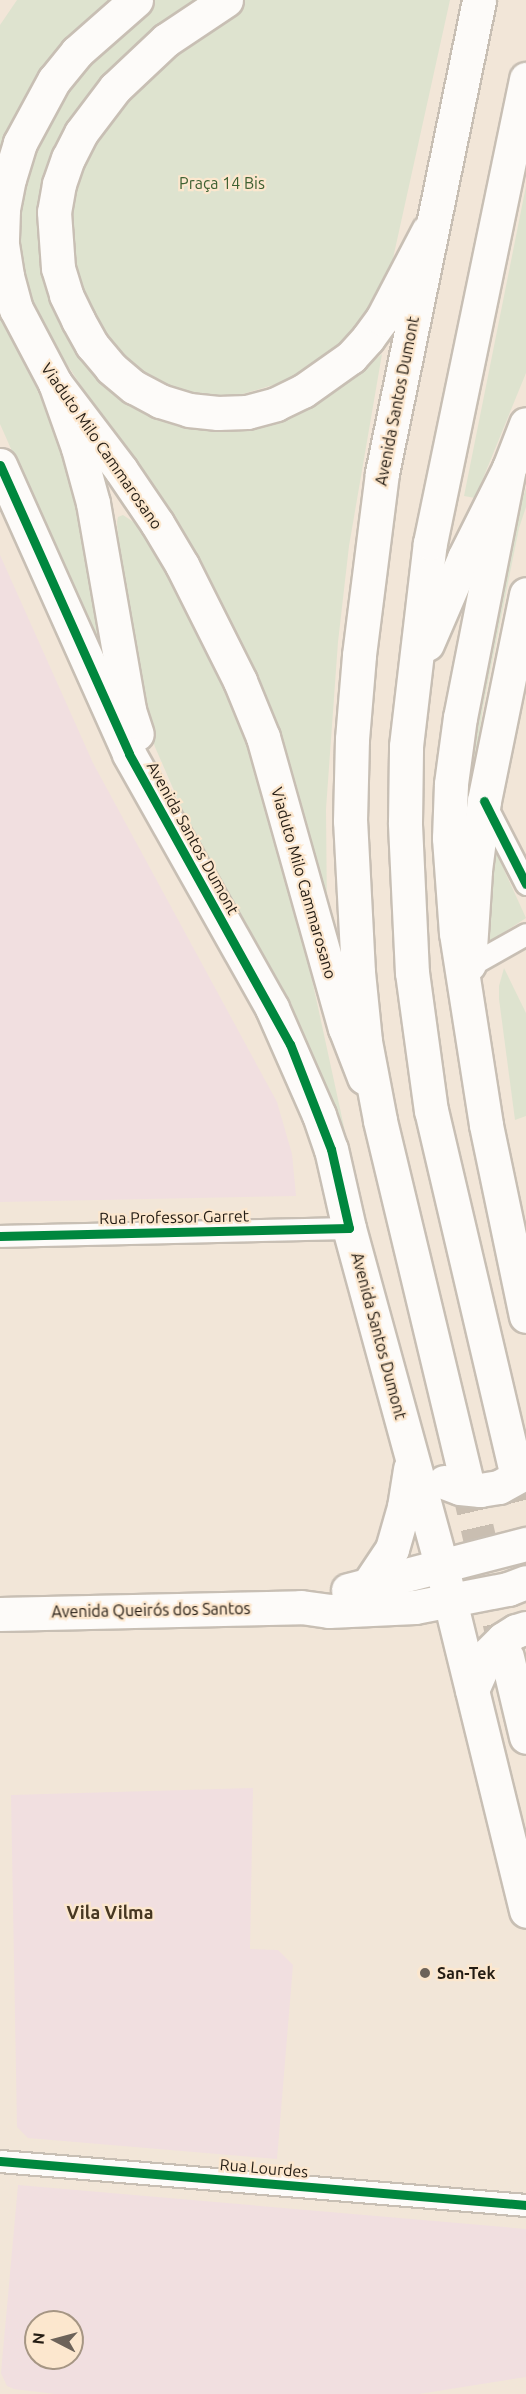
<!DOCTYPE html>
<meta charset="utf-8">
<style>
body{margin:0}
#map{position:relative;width:526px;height:2394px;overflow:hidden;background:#f2e6d8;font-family:Ubuntu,sans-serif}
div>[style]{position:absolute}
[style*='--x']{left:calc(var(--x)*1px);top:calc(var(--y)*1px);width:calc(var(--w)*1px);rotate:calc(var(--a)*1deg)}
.industrial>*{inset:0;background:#f1dfe0}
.green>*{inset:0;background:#dee3cf}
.trunk-tunnel>*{height:33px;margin-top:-16.5px;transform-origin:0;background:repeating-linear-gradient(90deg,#c9beb1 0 33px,transparent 0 49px)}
.roads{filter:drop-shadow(2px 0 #c8bfb4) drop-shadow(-2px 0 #c8bfb4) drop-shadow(0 2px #c8bfb4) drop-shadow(0 -2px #c8bfb4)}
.minor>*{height:21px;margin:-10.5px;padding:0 10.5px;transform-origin:10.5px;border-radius:10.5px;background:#fdfbf9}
.primary>*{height:33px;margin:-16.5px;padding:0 16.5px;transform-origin:16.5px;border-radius:16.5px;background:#fdfbf9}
.trunk>*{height:33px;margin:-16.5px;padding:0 16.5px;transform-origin:16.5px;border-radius:16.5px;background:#fdfbf9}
.cycleway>*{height:9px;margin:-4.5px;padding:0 4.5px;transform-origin:4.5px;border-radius:4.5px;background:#00873e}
.dots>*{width:16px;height:16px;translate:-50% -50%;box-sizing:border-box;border:3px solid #fce7ce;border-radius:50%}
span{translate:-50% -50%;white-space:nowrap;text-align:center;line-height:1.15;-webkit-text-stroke:4.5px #fce7ce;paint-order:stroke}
.park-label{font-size:16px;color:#3e6132}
.street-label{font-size:16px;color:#251d14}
.poi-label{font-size:16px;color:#251d14;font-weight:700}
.left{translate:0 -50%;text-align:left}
.neighbourhood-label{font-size:18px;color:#473722;font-weight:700}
.north{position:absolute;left:24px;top:2310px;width:60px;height:60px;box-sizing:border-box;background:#fce7ce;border:2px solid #a69684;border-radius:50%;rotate:276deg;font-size:16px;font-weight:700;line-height:24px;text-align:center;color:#251d14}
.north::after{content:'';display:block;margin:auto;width:21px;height:27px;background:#6d6359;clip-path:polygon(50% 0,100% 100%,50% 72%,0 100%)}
</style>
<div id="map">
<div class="industrial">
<i style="clip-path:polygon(0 555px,93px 763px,277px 1102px,292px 1154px,296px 1196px,0 1202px)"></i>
<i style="clip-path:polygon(253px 1788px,250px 1949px,278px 1950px,293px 1965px,277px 2159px,28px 2138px,17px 2127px,11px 1795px)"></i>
<i style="clip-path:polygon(evenodd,18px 2185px,526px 2229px,526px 2377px,419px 2394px,55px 2394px,14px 2389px,7px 2386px,1px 2373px,18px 2185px,36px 2322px,72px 2322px,72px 2358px,36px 2358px,36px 2322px)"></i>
</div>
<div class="green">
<i style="clip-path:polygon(17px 0,450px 0,392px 263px,378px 298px,352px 338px,321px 364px,283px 382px,233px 397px,210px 400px,157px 385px,123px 358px,94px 313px,64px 327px,110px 388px,143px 413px,196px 430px,239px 428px,305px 407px,337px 391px,382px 354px,349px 546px,338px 642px,326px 809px,327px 917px,153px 495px,47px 334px,17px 348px,48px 400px,66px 450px,120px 695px,0 424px,0 25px)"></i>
<i style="clip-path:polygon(526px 186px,526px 373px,475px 498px,464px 496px)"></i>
<i style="clip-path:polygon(526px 488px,526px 507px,519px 528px,483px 707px,467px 826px,473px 733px,507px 549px)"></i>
<i style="clip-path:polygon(123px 515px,135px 523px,197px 608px,225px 667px,288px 869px,354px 1173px,328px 1093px,309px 1050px,203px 857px,155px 747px,132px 674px,122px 601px,117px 522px,118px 517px)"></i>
<i style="clip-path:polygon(495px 850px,526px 918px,488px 943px,489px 913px)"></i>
<i style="clip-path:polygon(504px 968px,526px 1013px,526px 1116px,515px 1120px,499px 999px,499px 986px)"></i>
</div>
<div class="trunk-tunnel">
<i style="--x:515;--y:1468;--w:46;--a:76.3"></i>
<i style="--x:466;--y:1479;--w:183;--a:77"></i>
</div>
<div class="roads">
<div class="minor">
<i style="--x:484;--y:802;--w:92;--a:62.9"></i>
<i style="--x:469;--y:966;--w:65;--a:-29.3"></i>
<i style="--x:0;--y:1236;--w:349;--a:-1.3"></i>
<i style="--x:0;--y:2161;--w:528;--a:4.78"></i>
</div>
<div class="primary">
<i style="--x:136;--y:0;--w:79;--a:138.6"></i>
<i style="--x:77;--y:52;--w:36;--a:129"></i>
<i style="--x:54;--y:80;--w:72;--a:118.4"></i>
<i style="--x:20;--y:143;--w:37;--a:107"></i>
<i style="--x:9;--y:178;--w:33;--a:101"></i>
<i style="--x:3;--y:210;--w:34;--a:92"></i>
<i style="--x:2;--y:244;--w:32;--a:81"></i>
<i style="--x:7;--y:276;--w:34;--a:75"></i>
<i style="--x:16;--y:309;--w:84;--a:62.2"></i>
<i style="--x:55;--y:383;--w:109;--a:52.8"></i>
<i style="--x:121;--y:470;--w:64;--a:55.8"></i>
<i style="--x:157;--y:523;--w:49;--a:59.2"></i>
<i style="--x:182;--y:565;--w:130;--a:63.4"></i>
<i style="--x:240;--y:681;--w:61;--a:67.7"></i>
<i style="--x:263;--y:737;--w:302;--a:74.3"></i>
<i style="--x:345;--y:1028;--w:53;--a:68.8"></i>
<i style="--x:226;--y:0;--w:72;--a:146.3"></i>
<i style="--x:166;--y:40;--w:70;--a:136.7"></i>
<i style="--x:115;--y:88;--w:56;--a:127.1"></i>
<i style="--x:81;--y:133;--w:28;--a:117"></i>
<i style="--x:68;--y:158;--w:28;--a:109"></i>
<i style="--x:59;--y:184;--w:28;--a:100"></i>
<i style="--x:54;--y:212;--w:56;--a:85.9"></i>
<i style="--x:58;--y:268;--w:28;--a:73"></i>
<i style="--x:66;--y:295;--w:28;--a:64"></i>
<i style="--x:78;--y:320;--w:29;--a:61"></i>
<i style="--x:92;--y:345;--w:30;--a:50"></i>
<i style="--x:111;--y:368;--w:30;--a:40"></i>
<i style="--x:134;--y:387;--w:30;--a:28"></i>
<i style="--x:160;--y:401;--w:30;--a:17"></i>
<i style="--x:189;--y:410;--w:29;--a:6"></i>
<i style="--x:218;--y:413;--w:29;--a:-2"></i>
<i style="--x:247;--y:412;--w:30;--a:-15"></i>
<i style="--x:276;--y:404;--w:30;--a:-26"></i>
<i style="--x:303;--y:391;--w:59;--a:-35.3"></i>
<i style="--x:351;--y:357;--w:25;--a:-48"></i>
<i style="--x:368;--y:338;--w:24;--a:-54"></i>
<i style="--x:382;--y:319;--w:99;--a:-62.4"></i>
<i style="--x:469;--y:964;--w:94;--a:-86.3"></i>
<i style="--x:475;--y:870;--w:70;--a:-82.6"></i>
<i style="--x:484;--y:801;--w:211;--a:-78.5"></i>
<i style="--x:348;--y:1590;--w:184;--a:-14.5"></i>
<i style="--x:0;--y:1614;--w:301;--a:-1.3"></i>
<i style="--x:301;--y:1607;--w:28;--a:8"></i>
<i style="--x:329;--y:1611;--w:86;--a:-2.7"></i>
<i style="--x:415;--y:1607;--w:95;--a:-11"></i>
<i style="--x:508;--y:1589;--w:19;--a:-21"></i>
</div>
<div class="trunk">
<i style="--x:55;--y:383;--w:69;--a:70.5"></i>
<i style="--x:78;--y:448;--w:57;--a:74.7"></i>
<i style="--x:93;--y:503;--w:210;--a:80.1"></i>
<i style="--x:129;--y:710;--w:25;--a:72"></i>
<i style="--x:0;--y:465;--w:316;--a:65.9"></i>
<i style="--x:129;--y:754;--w:291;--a:60.6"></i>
<i style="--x:272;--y:1008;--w:117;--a:66.3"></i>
<i style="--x:319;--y:1115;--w:36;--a:71"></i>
<i style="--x:331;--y:1149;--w:81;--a:77.2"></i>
<i style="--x:349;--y:1228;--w:348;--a:74.7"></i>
<i style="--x:441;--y:1564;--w:357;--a:76.2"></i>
<i style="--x:509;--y:468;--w:254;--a:101.1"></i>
<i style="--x:460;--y:717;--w:68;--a:97.7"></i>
<i style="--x:451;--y:784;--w:54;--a:92.1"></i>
<i style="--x:449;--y:838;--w:95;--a:85.8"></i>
<i style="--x:456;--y:933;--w:194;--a:81.1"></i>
<i style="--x:486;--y:1125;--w:195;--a:78.2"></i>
<i style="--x:427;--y:644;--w:94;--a:-66.7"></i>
<i style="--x:464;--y:558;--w:101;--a:-63.4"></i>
<i style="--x:509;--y:468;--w:47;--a:-68.9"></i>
<i style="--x:515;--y:1468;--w:367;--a:-103.2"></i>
<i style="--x:431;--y:1111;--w:139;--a:-97.8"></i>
<i style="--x:412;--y:973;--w:151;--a:-92.7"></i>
<i style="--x:405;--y:822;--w:76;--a:-89.2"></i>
<i style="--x:406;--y:746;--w:204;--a:-83.3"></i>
<i style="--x:430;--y:543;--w:474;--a:-78.3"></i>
<i style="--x:466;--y:1479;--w:369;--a:-103.5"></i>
<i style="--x:380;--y:1120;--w:80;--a:-100.8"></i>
<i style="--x:365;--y:1041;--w:69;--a:-95.8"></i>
<i style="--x:358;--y:972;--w:151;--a:-93"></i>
<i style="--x:350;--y:821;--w:82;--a:-88.6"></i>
<i style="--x:352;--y:739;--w:84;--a:-85.2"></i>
<i style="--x:359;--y:655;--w:183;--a:-82.8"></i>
<i style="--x:382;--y:473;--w:483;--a:-78.4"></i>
<i style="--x:444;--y:1482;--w:17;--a:21"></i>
<i style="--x:460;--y:1488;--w:20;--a:6"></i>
<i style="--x:480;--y:1490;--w:19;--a:-9"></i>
<i style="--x:499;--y:1487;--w:31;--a:-29"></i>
<i style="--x:368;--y:1585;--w:43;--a:-56.3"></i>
<i style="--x:392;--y:1549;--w:44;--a:-74.1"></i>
<i style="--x:404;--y:1507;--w:39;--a:-81"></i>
<i style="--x:507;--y:1657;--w:82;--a:76.6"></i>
<i style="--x:472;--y:1690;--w:39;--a:-66"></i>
<i style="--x:488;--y:1654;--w:21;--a:-45"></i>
<i style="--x:503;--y:1639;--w:15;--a:-32"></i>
<i style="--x:516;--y:1631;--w:10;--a:-17"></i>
</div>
</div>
<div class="cycleway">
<i style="--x:0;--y:465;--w:316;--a:65.9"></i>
<i style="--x:129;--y:754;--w:332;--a:61"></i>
<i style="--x:290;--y:1044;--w:113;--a:68.7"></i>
<i style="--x:331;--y:1149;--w:81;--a:77.2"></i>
<i style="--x:349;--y:1228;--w:349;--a:178.7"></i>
<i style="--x:484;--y:801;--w:93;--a:63.2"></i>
<i style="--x:0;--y:2161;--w:528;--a:4.78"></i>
</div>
<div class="dots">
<i style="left:425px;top:1973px;background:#6d6359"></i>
</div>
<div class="park-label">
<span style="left:222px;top:183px">Praça 14 Bis</span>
</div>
<div class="street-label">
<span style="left:397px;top:401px;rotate:-79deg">Avenida Santos Dumont</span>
<span style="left:102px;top:446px;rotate:55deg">Viaduto Milo Cammarosano</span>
<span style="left:193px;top:838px;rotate:61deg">Avenida Santos Dumont</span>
<span style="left:304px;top:883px;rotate:74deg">Viaduto Milo Cammarosano</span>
<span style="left:174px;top:1217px;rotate:-1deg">Rua Professor Garret</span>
<span style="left:379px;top:1336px;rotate:75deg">Avenida Santos Dumont</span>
<span style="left:151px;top:1610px;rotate:-1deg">Avenida Queirós dos Santos</span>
<span style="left:264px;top:2168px;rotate:5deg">Rua Lourdes</span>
</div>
<div class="poi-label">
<span class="left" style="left:437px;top:1973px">San-Tek</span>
</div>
<div class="neighbourhood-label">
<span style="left:110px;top:1912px">Vila Vilma</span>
</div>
<div class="north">N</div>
</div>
